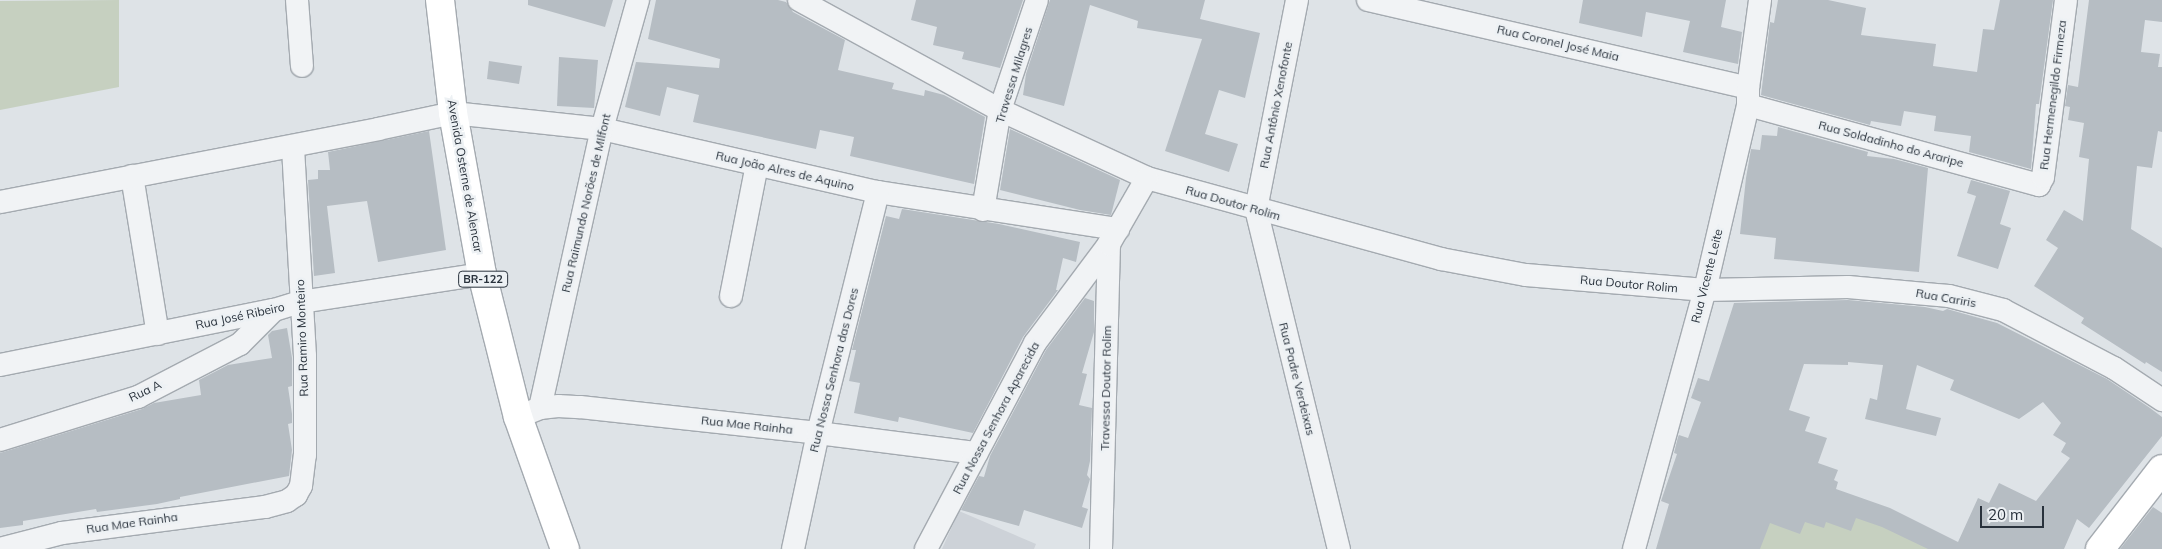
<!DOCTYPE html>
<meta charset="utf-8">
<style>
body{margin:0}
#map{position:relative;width:2162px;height:549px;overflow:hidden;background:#dee3e7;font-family:Mulish,sans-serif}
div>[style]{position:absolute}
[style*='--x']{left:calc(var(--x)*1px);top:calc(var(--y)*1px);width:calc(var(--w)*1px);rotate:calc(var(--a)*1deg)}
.built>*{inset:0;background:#cdd2d8}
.green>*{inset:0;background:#c6d0c0}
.building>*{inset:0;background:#b6bdc3}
.roads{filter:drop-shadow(1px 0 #a4aab0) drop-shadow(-1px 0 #a4aab0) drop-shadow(0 1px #a4aab0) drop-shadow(0 -1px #a4aab0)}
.street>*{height:22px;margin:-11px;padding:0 11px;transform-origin:11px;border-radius:11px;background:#f1f3f5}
.secondary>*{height:28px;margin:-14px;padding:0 14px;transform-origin:14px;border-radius:14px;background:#fff}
.highway>*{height:28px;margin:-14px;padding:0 14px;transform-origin:14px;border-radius:14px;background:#fff}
span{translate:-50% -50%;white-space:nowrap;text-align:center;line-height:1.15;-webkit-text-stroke:5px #edf1f4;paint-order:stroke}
.shield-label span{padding:1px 4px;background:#edf1f4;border:1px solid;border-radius:4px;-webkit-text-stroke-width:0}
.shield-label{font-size:11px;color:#29323c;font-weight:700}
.street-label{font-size:12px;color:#29323c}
.scale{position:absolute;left:1980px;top:506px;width:64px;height:22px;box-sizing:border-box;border:2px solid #29323c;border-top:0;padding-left:6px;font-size:15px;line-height:18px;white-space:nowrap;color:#29323c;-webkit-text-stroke:4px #edf1f4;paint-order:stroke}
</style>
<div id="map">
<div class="built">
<i style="clip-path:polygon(959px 511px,1036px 544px,1034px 549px,942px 549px)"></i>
</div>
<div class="green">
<i style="clip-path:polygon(119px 0,119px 87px,0 110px,0 1px)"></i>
<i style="clip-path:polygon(1733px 474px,1877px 517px,1937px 549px,1737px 549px)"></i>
</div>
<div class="building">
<i style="clip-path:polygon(528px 0,613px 0,605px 27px,528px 5px)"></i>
<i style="clip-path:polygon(656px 0,778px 0,786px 2px,793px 12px,845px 40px,838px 70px,894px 83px,892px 89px,924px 96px,925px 90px,944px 95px,985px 117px,974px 184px,850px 156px,854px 137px,820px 130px,816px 149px,693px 122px,699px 95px,667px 87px,660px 116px,625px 107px,636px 62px,719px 68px,720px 59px,648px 39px)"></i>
<i style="clip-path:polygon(916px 0,1023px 0,1000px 68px,962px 59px,964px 52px,933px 45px,937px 27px,911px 20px)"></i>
<i style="clip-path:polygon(1050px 0,1205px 0,1200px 19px,1260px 33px,1245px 98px,1219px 90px,1205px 134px,1238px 144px,1229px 172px,1165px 151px,1202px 39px,1137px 28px,1138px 21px,1090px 5px,1064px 106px,1023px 95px,1026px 74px)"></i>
<i style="clip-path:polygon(1583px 0,1726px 0,1721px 27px,1742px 32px,1738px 64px,1683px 52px,1690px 21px,1646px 12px,1642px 37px,1579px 23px)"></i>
<i style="clip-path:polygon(1778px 0,1828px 0,1866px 8px,1861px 35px,1936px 44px,1933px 66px,1977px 72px,1983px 29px,1994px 30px,2000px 0,2053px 0,2039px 104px,2036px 104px,2031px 169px,1969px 152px,1971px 136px,1934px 131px,1936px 116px,1904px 111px,1901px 126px,1871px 121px,1870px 125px,1761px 95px,1770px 22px,1774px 23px)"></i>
<i style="clip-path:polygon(2089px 0,2162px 0,2162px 22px,2145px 20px,2141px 52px,2160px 54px,2158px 67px,2162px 67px,2162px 132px,2158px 131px,2152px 168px,2137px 166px,2131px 229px,2162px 248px,2162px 372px,2146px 362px,2145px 364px,2081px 323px,2084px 318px,2034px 286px,2058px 248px,2046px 240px,2064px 210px,2083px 221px,2089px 159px,2079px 157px,2084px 123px,2068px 120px,2070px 107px,2065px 106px,2068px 85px,2078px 87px)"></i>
<i style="clip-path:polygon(559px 57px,598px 60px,594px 108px,557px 106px)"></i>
<i style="clip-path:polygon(489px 61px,522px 66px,519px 84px,487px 79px)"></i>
<i style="clip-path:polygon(1778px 127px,1868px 152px,1867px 156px,1894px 159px,1928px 168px,1919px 272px,1774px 259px,1776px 238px,1740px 234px,1746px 178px,1751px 149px,1760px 150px,1762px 135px,1777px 136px)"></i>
<i style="clip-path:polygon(1010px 129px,1120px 180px,1111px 215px,1080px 210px,1000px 190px)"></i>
<i style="clip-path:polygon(429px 131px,446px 250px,378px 262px,367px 201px,327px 206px,335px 273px,314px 276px,308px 180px,318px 179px,318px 170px,330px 170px,328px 152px)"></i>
<i style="clip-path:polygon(1971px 180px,2010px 191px,2000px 224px,2011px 228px,1998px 269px,1957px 256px,1976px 196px,1967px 193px)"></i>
<i style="clip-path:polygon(902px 209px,999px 224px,1080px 242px,1076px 262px,1063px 258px,1056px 290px,1058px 290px,1023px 337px,973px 433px,899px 417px,898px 422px,854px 413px,860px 383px,849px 381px,856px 350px,852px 350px,886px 216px,899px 219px)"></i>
<i style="clip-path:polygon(1085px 298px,1094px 301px,1094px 332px,1082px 373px,1087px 374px,1079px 405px,1092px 408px,1090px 461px,1087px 475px,1090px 479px,1082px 507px,1088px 509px,1082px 528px,1024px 510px,1019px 526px,961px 510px,979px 476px,984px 477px,990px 456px,1046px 350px)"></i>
<i style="clip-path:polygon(evenodd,1848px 300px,1925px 307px,1943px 311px,1947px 309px,1997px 323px,2107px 379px,2150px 408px,2162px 417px,2162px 436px,2089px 528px,2077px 519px,2064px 549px,1928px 549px,1882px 527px,1856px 518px,1851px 531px,1826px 522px,1824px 528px,1805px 522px,1800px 534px,1770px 523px,1760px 549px,1656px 549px,1669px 504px,1661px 501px,1677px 454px,1674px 453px,1678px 437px,1679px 435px,1688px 438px,1701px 402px,1691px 398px,1698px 378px,1709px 381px,1734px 303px,1848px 300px,1848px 362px,1883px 365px,1877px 400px,1870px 398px,1865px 419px,1936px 436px,1941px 418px,1906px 409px,1917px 365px,1954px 380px,1950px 390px,2019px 419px,2043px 402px,2061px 423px,2053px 435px,2066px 443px,2061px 452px,2070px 458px,2036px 501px,1999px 483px,1989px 503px,1978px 498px,1958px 542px,1890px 508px,1836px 489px,1838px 482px,1834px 480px,1838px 470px,1818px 463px,1827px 438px,1805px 431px,1810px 417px,1789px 410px,1804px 364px,1848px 365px,1848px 362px)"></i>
<i style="clip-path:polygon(287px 328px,292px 358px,292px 386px,288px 387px,292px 414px,292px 423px,288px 424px,292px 450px,289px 476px,180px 497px,180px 499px,157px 504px,97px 512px,96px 509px,23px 521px,23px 525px,0 528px,0 453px,142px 409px,154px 403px,201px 395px,199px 380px,228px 365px,272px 358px,268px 335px,272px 331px)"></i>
<i style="clip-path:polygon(2153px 507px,2162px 513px,2162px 549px,2120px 549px)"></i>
</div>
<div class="roads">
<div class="street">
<i style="--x:297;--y:0;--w:66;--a:85.7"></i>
<i style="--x:799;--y:0;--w:229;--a:28.7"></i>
<i style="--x:1000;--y:110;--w:162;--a:24.8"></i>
<i style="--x:1147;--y:178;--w:305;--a:15.4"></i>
<i style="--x:1441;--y:259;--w:86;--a:10.7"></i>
<i style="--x:1526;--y:275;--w:180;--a:4.8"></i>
<i style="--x:1705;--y:290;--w:143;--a:-1.2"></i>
<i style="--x:1848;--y:287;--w:101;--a:5.1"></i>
<i style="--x:1949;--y:296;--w:56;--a:14.5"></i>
<i style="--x:2003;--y:310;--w:125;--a:27.6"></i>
<i style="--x:2114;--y:368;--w:58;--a:33.7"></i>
<i style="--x:1297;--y:0;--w:213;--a:101.1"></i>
<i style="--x:1256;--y:209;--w:350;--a:76.3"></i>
<i style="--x:1368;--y:0;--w:390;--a:13"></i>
<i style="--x:1748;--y:105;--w:302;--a:15.4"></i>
<i style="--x:2039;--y:185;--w:9;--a:-63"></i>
<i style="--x:2043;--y:177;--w:178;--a:-82.6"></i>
<i style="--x:132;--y:176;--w:160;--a:80.7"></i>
<i style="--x:0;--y:202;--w:385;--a:-10.9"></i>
<i style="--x:378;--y:129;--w:77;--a:-12"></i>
<i style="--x:453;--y:113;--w:150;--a:6.1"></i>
<i style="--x:602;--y:129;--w:283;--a:12.9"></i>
<i style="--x:878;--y:192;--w:243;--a:8.8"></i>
<i style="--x:983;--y:210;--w:101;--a:-80.4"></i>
<i style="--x:1000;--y:110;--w:116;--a:-71.4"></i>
<i style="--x:731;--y:296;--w:134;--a:-78.8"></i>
<i style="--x:0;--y:365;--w:279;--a:-11.4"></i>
<i style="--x:274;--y:310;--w:28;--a:-17"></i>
<i style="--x:301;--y:302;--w:183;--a:-8.8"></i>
<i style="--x:540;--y:408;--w:286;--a:-77.5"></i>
<i style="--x:602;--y:129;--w:134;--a:-74.4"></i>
<i style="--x:518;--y:417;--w:24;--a:-22"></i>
<i style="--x:540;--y:408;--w:18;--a:-6"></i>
<i style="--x:558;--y:406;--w:22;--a:3"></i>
<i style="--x:580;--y:407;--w:239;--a:6.2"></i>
<i style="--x:818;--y:433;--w:160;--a:7.2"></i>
<i style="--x:0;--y:440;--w:145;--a:-17.3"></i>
<i style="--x:138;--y:397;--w:115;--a:-27.5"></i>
<i style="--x:240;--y:344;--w:48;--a:-45"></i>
<i style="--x:0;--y:549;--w:64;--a:-14.5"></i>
<i style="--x:62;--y:533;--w:205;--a:-7.3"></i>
<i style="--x:265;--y:507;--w:23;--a:-15"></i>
<i style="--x:287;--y:501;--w:11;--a:-34"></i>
<i style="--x:296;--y:495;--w:10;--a:-61"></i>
<i style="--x:301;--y:486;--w:31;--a:-83"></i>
<i style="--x:305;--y:455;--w:99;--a:-90"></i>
<i style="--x:305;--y:356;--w:210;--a:-93.3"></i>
<i style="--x:793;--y:549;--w:119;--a:-77.8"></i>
<i style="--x:818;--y:433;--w:248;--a:-76"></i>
<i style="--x:926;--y:549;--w:233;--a:-62.1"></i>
<i style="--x:1035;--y:343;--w:124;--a:-53.2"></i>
<i style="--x:1101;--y:549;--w:305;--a:-88.5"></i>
<i style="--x:1109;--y:244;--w:76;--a:-60.1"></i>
<i style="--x:1634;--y:549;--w:269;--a:-74.7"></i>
<i style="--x:1705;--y:290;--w:190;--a:-76.9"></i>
<i style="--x:1748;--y:105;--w:17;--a:-90"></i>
<i style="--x:1748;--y:88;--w:89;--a:-82.2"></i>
</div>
<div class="secondary">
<i style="--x:2100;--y:549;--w:101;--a:-52.2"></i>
</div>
<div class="highway">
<i style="--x:440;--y:0;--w:114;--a:83.4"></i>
<i style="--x:453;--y:113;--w:164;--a:79.8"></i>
<i style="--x:482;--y:274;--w:147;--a:75.9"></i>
<i style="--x:518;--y:417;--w:140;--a:70.4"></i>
</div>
</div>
<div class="shield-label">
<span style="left:483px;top:279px">BR-122</span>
</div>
<div class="street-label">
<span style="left:1558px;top:43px;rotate:13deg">Rua Coronel José Maia</span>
<span style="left:1014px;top:75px;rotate:-73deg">Travessa Milagres</span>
<span style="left:2053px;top:95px;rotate:-83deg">Rua Hermenegildo Firmeza</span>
<span style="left:1276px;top:105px;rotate:-79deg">Rua Antônio Xenofonte</span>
<span style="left:1891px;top:144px;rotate:15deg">Rua Soldadinho do Araripe</span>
<span style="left:785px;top:171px;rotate:13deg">Rua João Alres de Aquino</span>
<span style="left:465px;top:176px;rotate:80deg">Avenida Osterne de Alencar</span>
<span style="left:586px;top:203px;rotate:-77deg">Rua Raimundo Norões de MIlfont</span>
<span style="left:1233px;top:203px;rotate:16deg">Rua Doutor Rolim</span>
<span style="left:1707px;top:276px;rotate:-76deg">Rua Vicente Leite</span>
<span style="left:1629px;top:284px;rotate:5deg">Rua Doutor Rolim</span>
<span style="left:1946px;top:298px;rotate:10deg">Rua Cariris</span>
<span style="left:240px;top:316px;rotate:-12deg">Rua José Ribeiro</span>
<span style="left:302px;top:338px;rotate:-92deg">Rua Ramiro Monteiro</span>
<span style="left:834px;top:370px;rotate:-76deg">Rua Nossa Senhora das Dores</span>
<span style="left:1297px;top:379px;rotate:76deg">Rua Padre Verdeixas</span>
<span style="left:1106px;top:388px;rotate:-89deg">Travessa Doutor Rolim</span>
<span style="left:145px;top:391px;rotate:-25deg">Rua A</span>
<span style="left:996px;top:418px;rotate:-62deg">Rua Nossa Senhora Aparecida</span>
<span style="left:747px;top:425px;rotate:6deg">Rua Mae Rainha</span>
<span style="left:132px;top:523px;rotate:-8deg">Rua Mae Rainha</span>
</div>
<div class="scale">20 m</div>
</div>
